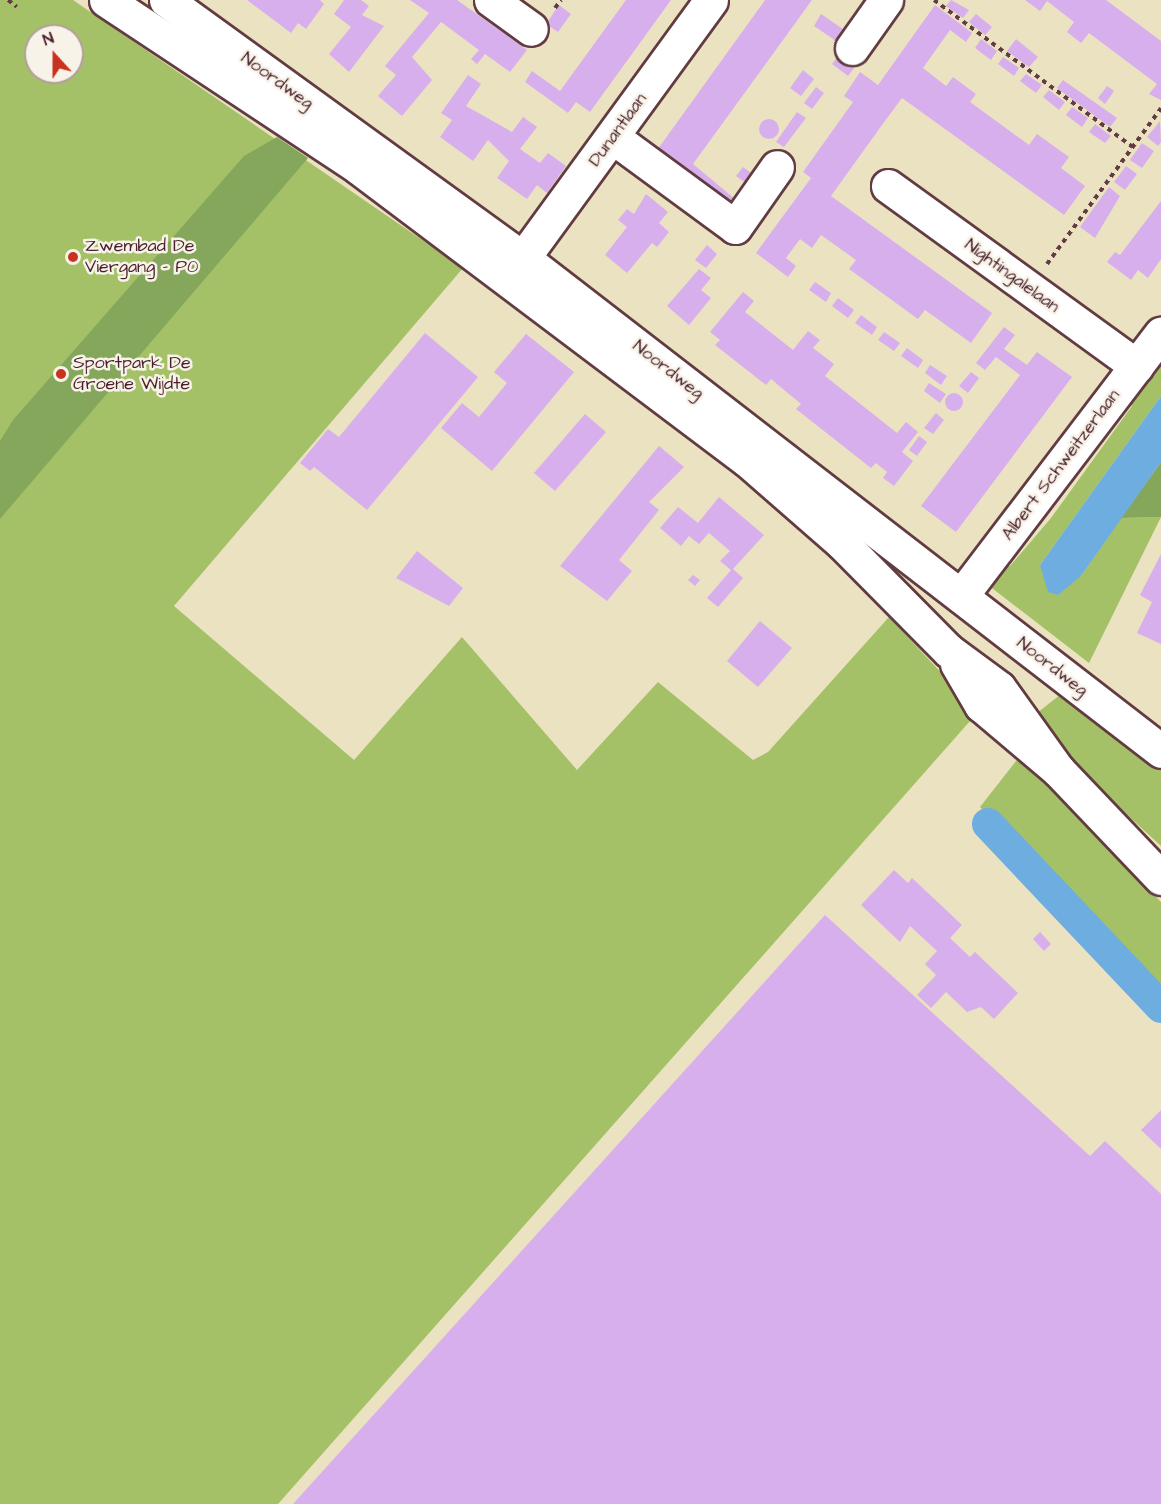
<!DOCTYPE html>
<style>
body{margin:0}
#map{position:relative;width:1161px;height:1504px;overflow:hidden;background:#ebe2c1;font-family:"Architects Daughter",sans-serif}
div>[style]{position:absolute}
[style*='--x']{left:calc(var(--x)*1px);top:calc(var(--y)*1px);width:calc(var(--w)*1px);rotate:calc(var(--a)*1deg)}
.green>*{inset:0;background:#a5c168}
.forest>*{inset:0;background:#84a75c}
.water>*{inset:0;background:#6dade0}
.canal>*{height:32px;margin:-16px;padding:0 16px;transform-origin:16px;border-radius:16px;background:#6dade0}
.building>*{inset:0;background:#d8afed}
.round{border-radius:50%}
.path>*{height:4px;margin-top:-2px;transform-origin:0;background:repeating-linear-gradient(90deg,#623c42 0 4.5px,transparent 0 9px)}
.roads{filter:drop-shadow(2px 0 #623c42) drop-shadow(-2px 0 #623c42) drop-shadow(0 2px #623c42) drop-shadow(0 -2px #623c42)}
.minor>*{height:33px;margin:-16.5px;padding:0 16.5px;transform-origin:16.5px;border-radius:16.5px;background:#fff}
.major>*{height:33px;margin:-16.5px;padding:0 16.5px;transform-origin:16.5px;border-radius:16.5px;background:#fff}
.dots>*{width:16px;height:16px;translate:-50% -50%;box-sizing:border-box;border:3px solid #f7f3e8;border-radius:50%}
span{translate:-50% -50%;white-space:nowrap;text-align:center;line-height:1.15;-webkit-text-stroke:5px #f7f3e8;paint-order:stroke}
.street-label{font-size:18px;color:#4a1f2b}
.poi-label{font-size:18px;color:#4a1f2b}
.left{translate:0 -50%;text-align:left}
.north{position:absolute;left:24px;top:24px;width:60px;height:60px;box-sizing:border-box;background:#f7f3e8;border:2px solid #b29e9c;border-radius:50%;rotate:339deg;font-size:16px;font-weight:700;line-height:24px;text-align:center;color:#4a1f2b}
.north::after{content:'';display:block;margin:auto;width:21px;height:27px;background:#c8321e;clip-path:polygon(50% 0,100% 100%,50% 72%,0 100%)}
</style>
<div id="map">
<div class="green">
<i style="clip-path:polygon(evenodd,0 0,73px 0,463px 268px,174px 606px,354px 760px,462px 637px,577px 770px,658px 682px,753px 760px,768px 752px,889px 617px,978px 712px,278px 1504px,0 1504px,0 0,36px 36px,72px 36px,72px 72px,36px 72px,36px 36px)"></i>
<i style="clip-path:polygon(1152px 363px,1161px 365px,1161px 396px,1040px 565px,1081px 576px,1121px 518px,1161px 517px,1089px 663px,988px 585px,1002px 564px,1010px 566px,1051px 518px,1132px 406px,1124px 400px)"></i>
<i style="clip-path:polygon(1065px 691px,1161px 766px,1161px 846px,1074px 766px,1037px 713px)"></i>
<i style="clip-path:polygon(1020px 756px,1161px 902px,1161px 994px,980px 807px)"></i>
</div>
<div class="forest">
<i style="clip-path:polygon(277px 137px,308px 158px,0 519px,0 441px,13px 420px,244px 156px)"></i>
<i style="clip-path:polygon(1161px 462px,1161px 517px,1121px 518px)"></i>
</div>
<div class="water">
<i style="clip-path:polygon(1161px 396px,1161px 462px,1081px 576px,1058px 595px,1048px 592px,1040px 565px)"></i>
</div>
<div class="canal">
<i style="--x:988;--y:824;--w:252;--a:46.6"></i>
</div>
<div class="building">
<i style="clip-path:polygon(247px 0,320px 0,324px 4px,306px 29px,298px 23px,291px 33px)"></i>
<i style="clip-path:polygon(344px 0,361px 0,369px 6px,362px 15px,384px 26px,349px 72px,329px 54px,351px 27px,334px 14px)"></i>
<i style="clip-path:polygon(410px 0,457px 0,527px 50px,510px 72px,485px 54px,477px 64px,471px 59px,479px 50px,441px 22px,412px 57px,432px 80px,402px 116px,378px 96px,396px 75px,385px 66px,429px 13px)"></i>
<i style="clip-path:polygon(626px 0,671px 0,590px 112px,576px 102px,568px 113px,525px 82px,532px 71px,560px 91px)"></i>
<i style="clip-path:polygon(765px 0,812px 0,693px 164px,735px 199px,727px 210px,655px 153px)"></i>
<i style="clip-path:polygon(951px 0,969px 10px,963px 18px,946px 6px)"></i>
<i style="clip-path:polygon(1025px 0,1106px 0,1161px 41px,1161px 100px,1149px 94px,1157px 84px,1089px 33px,1081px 43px,1067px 32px,1074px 22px,1047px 1px,1040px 11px)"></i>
<i style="clip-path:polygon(559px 5px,571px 14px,558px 32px,546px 24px)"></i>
<i style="clip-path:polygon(935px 5px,972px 33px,966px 42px,950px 30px,923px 68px,946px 86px,953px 77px,976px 94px,970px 102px,1029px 145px,1037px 134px,1069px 157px,1061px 168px,1085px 186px,1064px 215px,902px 98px,882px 125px,831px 196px,992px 313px,971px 343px,925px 310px,918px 319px,849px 269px,856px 260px,821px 235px,812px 248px,800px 239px,786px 258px,796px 266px,788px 277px,756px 253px,811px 178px,803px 172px,853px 102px,844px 96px,860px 72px,878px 85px)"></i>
<i style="clip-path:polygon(821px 14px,853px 36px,845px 47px,814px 26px)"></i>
<i style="clip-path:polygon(976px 14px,992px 27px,985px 35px,969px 22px)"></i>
<i style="clip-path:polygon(981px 39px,997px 51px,991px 60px,975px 48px)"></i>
<i style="clip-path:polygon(1016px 39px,1038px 57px,1029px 67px,1007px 51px)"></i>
<i style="clip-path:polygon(838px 56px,854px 68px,848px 76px,832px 64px)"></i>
<i style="clip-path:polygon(1003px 57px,1019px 68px,1014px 76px,998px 64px)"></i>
<i style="clip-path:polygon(803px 70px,814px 79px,801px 96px,790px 88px)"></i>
<i style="clip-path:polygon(1026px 74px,1042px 85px,1036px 93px,1020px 81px)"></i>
<i style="clip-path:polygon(468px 75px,481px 84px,466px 106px,512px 132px,523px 117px,537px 127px,520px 149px,540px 163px,548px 153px,566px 166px,547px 193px,537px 185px,527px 199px,497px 178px,509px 161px,488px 140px,473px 161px,440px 137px,452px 120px,441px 113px)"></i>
<i style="clip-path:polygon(1063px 80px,1117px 118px,1110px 127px,1057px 88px)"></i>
<i style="clip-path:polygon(1107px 86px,1114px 91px,1105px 104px,1098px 98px)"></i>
<i style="clip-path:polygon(816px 87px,824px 93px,812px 109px,804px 103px)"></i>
<i style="clip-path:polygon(1049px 90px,1065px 102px,1059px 110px,1043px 97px)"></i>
<i style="clip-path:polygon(1072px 107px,1088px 118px,1082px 127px,1066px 115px)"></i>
<i style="clip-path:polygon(797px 112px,806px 118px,784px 147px,776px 142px)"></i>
<i class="round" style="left:759px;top:119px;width:20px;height:20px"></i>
<i style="clip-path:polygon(1160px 121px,1161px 142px,1158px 146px,1147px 137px)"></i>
<i style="clip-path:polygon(1095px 124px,1111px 136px,1105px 143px,1089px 132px)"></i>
<i style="clip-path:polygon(1142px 143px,1154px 151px,1142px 168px,1130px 160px)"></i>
<i style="clip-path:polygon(1126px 166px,1137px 174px,1125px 190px,1114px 182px)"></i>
<i style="clip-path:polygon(743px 167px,753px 174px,746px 183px,736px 176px)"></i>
<i style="clip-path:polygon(1109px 187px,1120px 196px,1095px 238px,1080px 227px)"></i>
<i style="clip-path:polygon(646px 194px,668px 212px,659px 223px,669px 232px,657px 247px,652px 243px,627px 273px,605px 255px,627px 227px,618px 220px,627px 209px,634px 214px)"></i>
<i style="clip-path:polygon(1161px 201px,1161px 259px,1148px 278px,1138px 270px,1131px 280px,1107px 262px,1115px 252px,1120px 255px)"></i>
<i style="clip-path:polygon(707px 245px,717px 254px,706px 268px,695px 260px)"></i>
<i style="clip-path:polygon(699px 269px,711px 278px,701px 290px,711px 298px,689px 325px,667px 306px)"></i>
<i style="clip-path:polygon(815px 282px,831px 293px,826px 302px,809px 290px)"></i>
<i style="clip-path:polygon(743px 292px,754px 301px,745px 312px,793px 350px,808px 331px,820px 340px,813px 348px,834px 364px,825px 376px,897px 433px,906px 422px,918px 432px,902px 452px,913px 461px,894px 486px,883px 478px,887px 472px,876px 463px,871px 468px,796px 409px,801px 404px,771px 379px,766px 385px,715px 345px,720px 340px,710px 332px)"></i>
<i style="clip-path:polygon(838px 298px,854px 310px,848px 318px,832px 306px)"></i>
<i style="clip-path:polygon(861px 315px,877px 327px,872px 335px,855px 323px)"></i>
<i style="clip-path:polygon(1004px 327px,1015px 335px,1004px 349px,1027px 365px,1037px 352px,1072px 377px,956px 532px,921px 506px,1020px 375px,996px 357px,985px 370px,976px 363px)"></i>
<i style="clip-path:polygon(884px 332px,900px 343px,894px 351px,878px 340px)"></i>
<i style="clip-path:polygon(425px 333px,478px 377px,367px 510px,314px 467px,310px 471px,300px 463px,328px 429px,339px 437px)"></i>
<i style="clip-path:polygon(526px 334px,574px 372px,492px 471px,441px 428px,462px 403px,479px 417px,507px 383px,494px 372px)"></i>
<i style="clip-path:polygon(907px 348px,923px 360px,918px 368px,901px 356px)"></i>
<i style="clip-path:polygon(930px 365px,947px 376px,941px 385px,925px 373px)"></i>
<i style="clip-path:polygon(971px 372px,979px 378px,968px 393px,959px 386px)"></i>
<i style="clip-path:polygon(929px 383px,946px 394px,940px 403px,924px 391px)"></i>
<i class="round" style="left:945px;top:393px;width:18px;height:18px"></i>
<i style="clip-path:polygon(936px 413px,944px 420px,933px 434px,924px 428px)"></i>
<i style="clip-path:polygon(585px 414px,606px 432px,555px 491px,534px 473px)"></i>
<i style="clip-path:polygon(919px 436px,927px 442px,917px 456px,909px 450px)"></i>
<i style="clip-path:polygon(659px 446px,684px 467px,649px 502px,659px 510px,619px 560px,632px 571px,607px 601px,560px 566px)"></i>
<i style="clip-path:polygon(719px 497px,764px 535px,733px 569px,743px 578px,718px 607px,707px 598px,731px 570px,720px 561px,730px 551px,709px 533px,699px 544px,689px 536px,681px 546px,660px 528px,678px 507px,698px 523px)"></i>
<i style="clip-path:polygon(417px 551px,463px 588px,449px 606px,396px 578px)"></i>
<i style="clip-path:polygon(1161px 554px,1161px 644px,1137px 633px,1152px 602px,1140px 595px)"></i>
<i style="clip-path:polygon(693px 575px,700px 580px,695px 586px,688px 580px)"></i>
<i style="clip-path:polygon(760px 621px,792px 648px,758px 687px,727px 661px)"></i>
<i style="clip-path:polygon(894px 870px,908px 883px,912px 878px,962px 925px,950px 938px,970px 957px,975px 952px,1018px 993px,994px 1019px,981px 1007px,967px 1012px,946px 992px,931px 1008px,917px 995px,936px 975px,925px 964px,937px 951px,910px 926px,900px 942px,861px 905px)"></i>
<i style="clip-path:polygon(825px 915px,1090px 1156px,1105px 1141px,1161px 1194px,1161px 1504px,293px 1504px)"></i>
<i style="clip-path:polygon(1040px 932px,1051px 944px,1044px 951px,1033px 939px)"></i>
<i style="clip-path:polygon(1161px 1110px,1161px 1149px,1141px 1130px)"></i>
</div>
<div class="path">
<i style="--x:8;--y:0;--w:11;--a:38"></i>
<i style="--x:934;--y:0;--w:247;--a:36.5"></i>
<i style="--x:555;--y:8;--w:10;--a:-53"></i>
<i style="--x:1047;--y:264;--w:193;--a:-53.8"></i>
</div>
<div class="roads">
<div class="minor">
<i style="--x:166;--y:0;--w:440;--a:35.9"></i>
<i style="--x:523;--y:258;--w:806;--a:37.69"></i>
<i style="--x:491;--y:0;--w:49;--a:35.9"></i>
<i style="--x:852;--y:48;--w:59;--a:-54.7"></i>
<i style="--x:614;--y:138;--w:150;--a:36.3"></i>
<i style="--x:735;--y:227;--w:73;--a:-55"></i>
<i style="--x:888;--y:186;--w:307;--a:35.9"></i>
<i style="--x:523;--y:258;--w:319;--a:-53.9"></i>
<i style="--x:961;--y:596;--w:330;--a:-52.7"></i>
</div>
<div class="major">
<i style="--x:106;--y:0;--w:302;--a:33.5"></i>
<i style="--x:358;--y:167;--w:487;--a:37"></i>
<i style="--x:747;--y:460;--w:125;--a:41.1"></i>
<i style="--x:841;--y:542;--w:153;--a:45.3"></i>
<i style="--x:949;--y:651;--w:62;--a:36.5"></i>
<i style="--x:999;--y:688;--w:101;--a:54.3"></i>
<i style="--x:957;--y:664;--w:48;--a:59.7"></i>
<i style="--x:981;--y:705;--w:101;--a:40.2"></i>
<i style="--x:1058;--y:770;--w:149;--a:46.4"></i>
</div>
</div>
<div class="dots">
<i style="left:73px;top:257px;background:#c8321e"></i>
<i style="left:61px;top:374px;background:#c8321e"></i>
</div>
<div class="street-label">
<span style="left:277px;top:81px;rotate:36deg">Noordweg</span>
<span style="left:618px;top:130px;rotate:-54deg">Dunantlaan</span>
<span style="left:1012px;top:276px;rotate:36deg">Nightingalelaan</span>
<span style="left:668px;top:370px;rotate:38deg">Noordweg</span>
<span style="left:1061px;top:465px;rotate:-53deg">Albert Schweitzerlaan</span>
<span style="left:1052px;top:667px;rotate:38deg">Noordweg</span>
</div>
<div class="poi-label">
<span class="left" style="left:85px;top:257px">Zwembad De<br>Viergang - P0</span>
<span class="left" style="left:73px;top:374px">Sportpark De<br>Groene Wijdte</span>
</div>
<div class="north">N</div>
</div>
